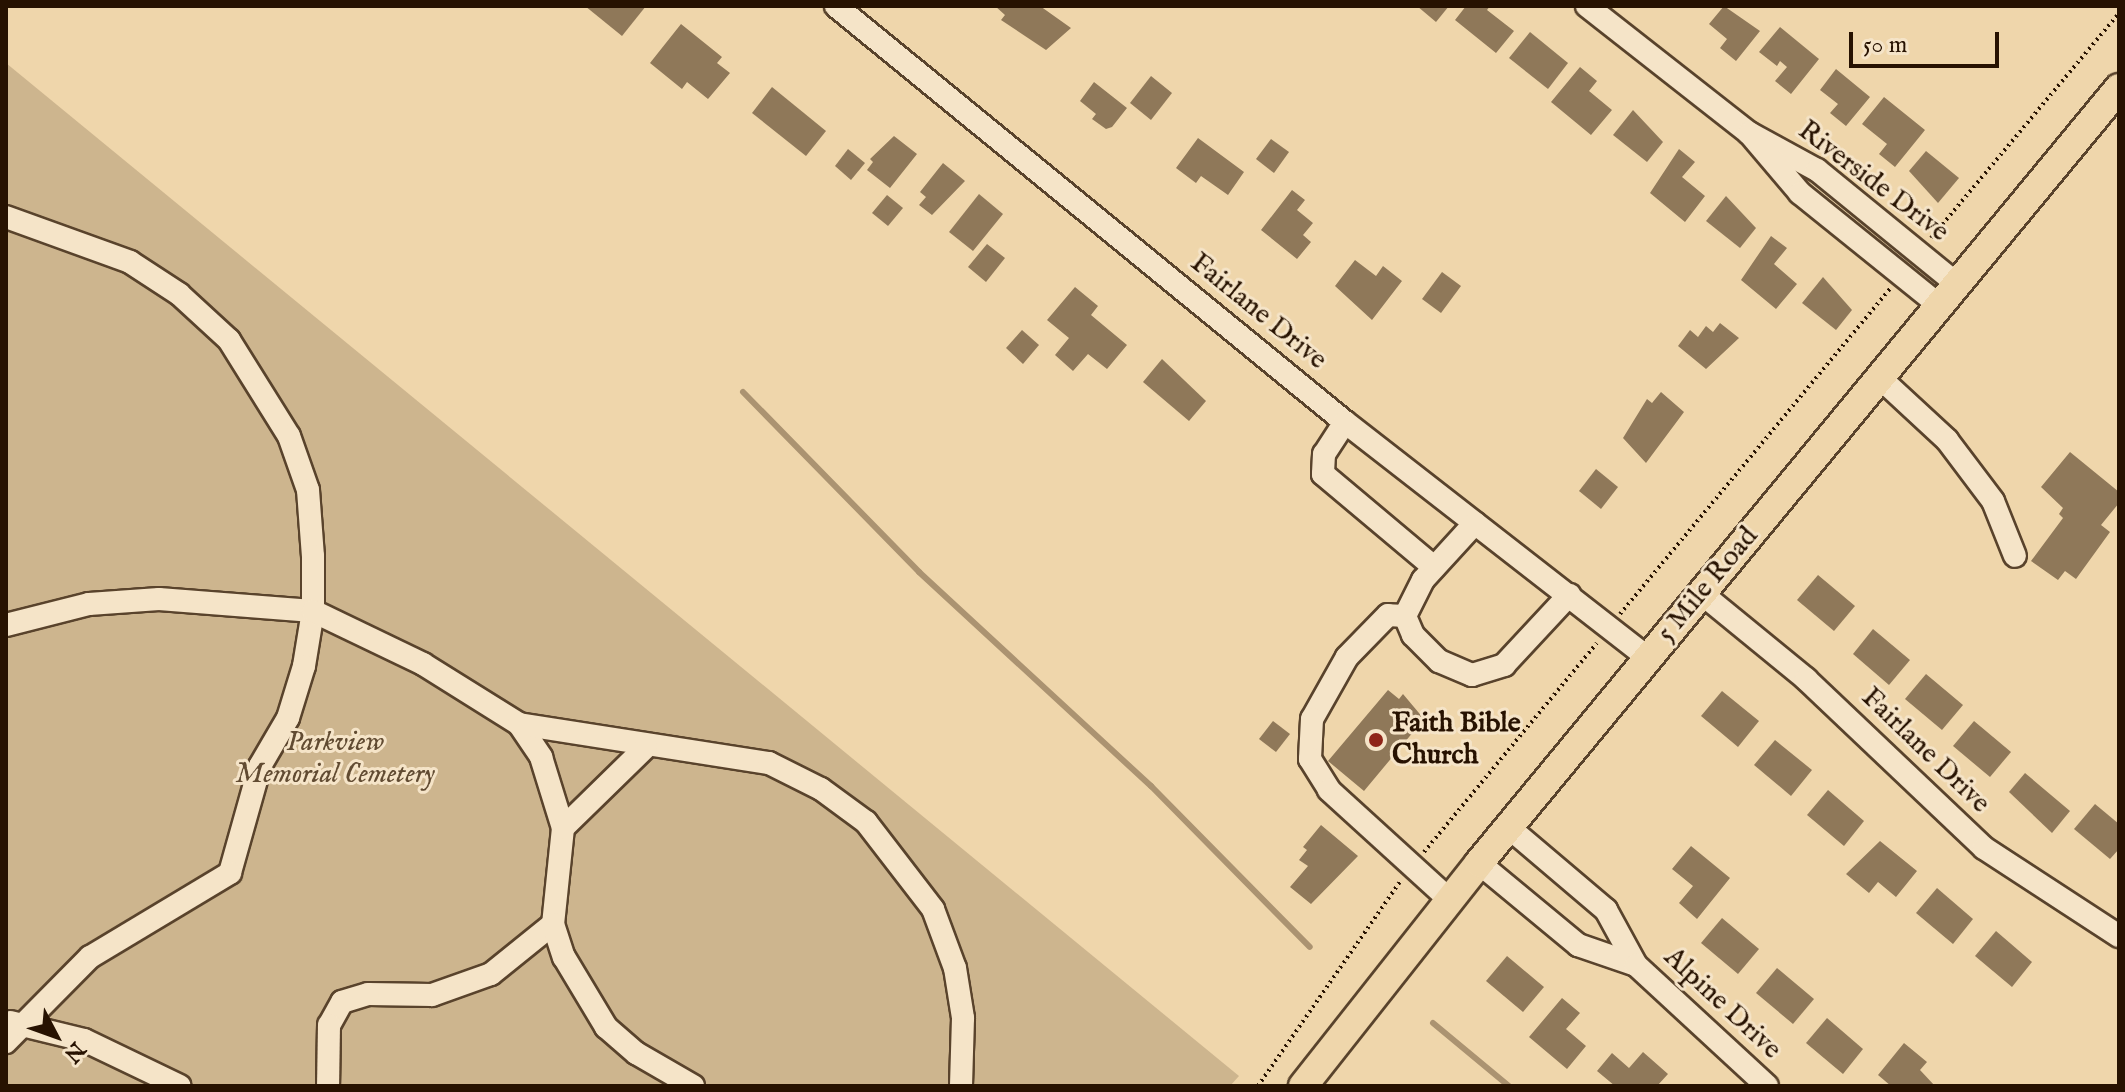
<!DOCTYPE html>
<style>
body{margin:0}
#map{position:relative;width:2125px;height:1092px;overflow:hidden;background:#efd6ab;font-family:"IM FELL English",serif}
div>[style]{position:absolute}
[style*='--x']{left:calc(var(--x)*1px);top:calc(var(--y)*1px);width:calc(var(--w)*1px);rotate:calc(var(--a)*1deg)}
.green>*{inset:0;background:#cdb58e}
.stream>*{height:6px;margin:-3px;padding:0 3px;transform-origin:3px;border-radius:3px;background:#ab9371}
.building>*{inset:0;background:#8f7859}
.path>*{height:4px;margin-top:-2px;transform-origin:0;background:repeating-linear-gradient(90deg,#271201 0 2px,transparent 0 6px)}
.roads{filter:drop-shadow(2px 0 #59432c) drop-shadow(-2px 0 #59432c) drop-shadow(0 2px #59432c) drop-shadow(0 -2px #59432c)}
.minor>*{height:22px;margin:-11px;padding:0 11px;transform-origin:11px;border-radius:11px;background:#f5e4c8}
.major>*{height:28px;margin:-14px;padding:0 14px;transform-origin:14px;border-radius:14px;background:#efd6ab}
.dots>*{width:22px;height:22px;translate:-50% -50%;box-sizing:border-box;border:4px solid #f5e4c8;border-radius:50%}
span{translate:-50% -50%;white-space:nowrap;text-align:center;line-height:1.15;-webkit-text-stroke:6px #f5e4c8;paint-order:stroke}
.street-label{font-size:28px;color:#271201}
.poi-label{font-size:28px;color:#271201;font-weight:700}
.left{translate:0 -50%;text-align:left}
.park-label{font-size:28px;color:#614b32;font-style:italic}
.frame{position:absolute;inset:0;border:8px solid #271201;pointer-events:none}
.north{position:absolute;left:16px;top:996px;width:80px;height:80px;-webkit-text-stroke:6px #f5e4c8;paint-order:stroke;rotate:131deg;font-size:22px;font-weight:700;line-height:32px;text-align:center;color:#271201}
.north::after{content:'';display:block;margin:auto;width:28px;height:36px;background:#271201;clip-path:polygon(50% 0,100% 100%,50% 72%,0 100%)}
.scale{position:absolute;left:1849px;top:32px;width:150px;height:36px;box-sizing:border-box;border:4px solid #271201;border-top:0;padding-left:10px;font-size:24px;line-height:28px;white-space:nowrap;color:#271201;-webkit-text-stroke:6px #f5e4c8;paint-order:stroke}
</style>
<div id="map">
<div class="green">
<i style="clip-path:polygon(6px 63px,1239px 1076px,1230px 1086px,6px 1086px)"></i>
</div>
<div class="stream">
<i style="--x:743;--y:392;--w:252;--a:45.6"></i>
<i style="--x:919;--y:572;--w:316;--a:42.7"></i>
<i style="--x:1151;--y:786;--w:226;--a:45.4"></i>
<i style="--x:1433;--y:1023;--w:99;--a:39.7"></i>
</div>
<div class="building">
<i style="clip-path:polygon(585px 6px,646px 6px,622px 36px)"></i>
<i style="clip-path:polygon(995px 6px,1040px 6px,1071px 28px,1046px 50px,1001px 20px,1005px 15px)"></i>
<i style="clip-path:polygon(1417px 6px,1449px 6px,1436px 22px)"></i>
<i style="clip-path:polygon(1466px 6px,1490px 6px,1487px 10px,1514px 31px,1496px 53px,1455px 20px)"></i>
<i style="clip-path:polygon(1724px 6px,1760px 31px,1736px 61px,1720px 48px,1727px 39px,1709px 24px)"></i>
<i style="clip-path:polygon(681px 24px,722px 57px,717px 63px,730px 73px,708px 99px,687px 82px,682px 89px,650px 63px)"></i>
<i style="clip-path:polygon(1780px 27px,1819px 59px,1791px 94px,1775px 81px,1787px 67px,1780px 61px,1777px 66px,1759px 52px)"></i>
<i style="clip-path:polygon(1530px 32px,1568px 63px,1548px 89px,1509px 58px)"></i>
<i style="clip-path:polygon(1580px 67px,1597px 81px,1589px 91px,1612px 110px,1591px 135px,1551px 102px)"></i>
<i style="clip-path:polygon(1836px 69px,1870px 97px,1846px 126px,1830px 113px,1838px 104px,1820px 90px)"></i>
<i style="clip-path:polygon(1151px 76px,1172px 93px,1151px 120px,1130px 103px)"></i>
<i style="clip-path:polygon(1094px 82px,1127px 108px,1112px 127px,1106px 129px,1092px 119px,1096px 114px,1080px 101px)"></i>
<i style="clip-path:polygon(772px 87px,826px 131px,806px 156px,752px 113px)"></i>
<i style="clip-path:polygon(1884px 97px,1925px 130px,1895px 167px,1879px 154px,1887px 144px,1862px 124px)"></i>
<i style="clip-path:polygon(1633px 110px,1663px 142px,1647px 162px,1613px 135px)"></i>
<i style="clip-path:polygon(894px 136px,917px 154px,890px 188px,867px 170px,873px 162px,870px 159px)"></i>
<i style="clip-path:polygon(1198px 138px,1244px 172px,1228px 195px,1201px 176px,1196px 183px,1176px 168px)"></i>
<i style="clip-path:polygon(1271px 139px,1289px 152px,1274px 173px,1256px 159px)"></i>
<i style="clip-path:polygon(848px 149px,865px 163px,851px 180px,835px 166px)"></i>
<i style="clip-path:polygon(1679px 149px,1695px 162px,1682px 177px,1705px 196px,1685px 222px,1650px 193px)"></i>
<i style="clip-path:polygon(1926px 151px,1959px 178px,1938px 203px,1909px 171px)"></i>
<i style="clip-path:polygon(943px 163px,965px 181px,932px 215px,919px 205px,926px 197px,920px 192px)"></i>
<i style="clip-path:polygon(1292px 190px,1305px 200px,1297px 210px,1313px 223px,1303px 235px,1311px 242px,1297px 259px,1261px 230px)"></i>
<i style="clip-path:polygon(979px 194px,1003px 214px,973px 251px,949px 232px)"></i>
<i style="clip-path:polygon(887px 195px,903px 208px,888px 226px,872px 213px)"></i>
<i style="clip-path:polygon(1726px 196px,1756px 228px,1740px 248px,1706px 221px)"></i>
<i style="clip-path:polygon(1771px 236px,1787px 248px,1774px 264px,1797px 284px,1776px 309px,1741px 280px)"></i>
<i style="clip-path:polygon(987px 244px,1005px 258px,986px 282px,968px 267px)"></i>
<i style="clip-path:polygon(1355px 260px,1376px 276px,1383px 266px,1402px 281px,1372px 320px,1335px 286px)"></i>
<i style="clip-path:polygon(1442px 272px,1461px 286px,1441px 313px,1422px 299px)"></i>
<i style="clip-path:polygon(1823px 277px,1852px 310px,1836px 330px,1802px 303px)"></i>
<i style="clip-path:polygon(1075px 287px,1098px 306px,1091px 315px,1127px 345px,1107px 369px,1088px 354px,1073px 371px,1055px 355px,1069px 338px,1047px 320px)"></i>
<i style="clip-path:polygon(1720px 323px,1739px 338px,1706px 369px,1678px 346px,1690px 330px,1698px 337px,1706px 326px,1713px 332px)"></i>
<i style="clip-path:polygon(1022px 330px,1039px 345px,1023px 364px,1006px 348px)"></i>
<i style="clip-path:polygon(1162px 359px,1206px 401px,1189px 421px,1143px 382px)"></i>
<i style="clip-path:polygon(1661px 392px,1684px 412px,1646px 463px,1623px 438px,1647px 399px,1652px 403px)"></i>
<i style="clip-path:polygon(2070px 452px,2119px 492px,2119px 503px,2101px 525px,2110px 532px,2076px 579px,2065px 571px,2058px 580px,2031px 561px,2063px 518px,2059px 514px,2063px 508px,2041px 487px)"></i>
<i style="clip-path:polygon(1596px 469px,1618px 487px,1601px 509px,1579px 491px)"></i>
<i style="clip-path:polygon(1818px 575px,1855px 606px,1834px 631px,1797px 600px)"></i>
<i style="clip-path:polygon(1873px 629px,1910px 660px,1889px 685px,1853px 654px)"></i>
<i style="clip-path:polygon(1926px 674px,1963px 705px,1942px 730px,1905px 699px)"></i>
<i style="clip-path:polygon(1388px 690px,1399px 699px,1403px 694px,1424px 719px,1364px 791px,1328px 761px)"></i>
<i style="clip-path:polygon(1722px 691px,1759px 721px,1738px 747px,1701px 716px)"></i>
<i style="clip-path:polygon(1273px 721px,1290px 734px,1276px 752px,1259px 739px)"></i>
<i style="clip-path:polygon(1974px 721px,2011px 752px,1990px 777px,1953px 746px)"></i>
<i style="clip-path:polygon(1775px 740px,1812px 770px,1791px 796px,1754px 765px)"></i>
<i style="clip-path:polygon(2025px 773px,2070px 811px,2052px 833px,2009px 792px)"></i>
<i style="clip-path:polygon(1828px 790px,1864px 821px,1844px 846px,1807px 815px)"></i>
<i style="clip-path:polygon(2095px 804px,2119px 824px,2119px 849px,2110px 859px,2074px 829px)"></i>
<i style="clip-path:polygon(1321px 825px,1358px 856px,1311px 904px,1290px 887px,1308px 866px,1299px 860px,1307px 850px,1303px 847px)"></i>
<i style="clip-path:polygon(1880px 841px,1917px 871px,1896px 897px,1878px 882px,1869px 893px,1846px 874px)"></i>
<i style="clip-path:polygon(1691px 846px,1730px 878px,1697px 919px,1679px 903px,1693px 886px,1672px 869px)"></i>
<i style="clip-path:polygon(1937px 888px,1973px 919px,1953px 944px,1916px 913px)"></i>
<i style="clip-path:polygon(1722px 918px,1759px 949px,1738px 974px,1701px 943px)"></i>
<i style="clip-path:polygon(1996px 931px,2032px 962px,2012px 987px,1975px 956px)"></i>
<i style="clip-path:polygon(1507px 956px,1544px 987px,1523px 1012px,1486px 981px)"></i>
<i style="clip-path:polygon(1777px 968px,1814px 999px,1793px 1024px,1756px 993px)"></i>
<i style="clip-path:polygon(1562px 998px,1580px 1013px,1566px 1029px,1586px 1046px,1567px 1069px,1529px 1037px)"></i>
<i style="clip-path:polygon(1827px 1018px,1863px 1049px,1843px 1074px,1806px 1043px)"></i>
<i style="clip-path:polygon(1904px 1043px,1927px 1062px,1920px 1070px,1935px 1086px,1891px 1086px,1878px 1075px)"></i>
<i style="clip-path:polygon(1643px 1052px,1668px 1074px,1657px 1086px,1615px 1086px,1597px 1071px,1612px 1053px,1629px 1068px)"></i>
</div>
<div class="path">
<i style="--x:1931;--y:238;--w:293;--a:-50.1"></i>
<i style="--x:1620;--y:614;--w:423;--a:-50.3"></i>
<i style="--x:1424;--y:852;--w:271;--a:-50.4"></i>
<i style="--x:1258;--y:1086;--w:251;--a:-55.2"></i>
</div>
<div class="roads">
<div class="minor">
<i style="--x:836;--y:6;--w:657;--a:39.26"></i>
<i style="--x:1345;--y:422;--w:384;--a:37.9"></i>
<i style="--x:1587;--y:6;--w:206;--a:38.1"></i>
<i style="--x:1749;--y:133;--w:77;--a:28.6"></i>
<i style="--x:1817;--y:170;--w:181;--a:39.2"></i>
<i style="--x:1750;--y:134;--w:77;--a:49.7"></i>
<i style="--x:1800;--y:193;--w:179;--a:38.9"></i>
<i style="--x:6;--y:217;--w:132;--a:19.9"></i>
<i style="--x:130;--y:262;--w:59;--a:33.1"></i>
<i style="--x:179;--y:294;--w:68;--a:42.6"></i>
<i style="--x:229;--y:340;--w:113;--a:58"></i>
<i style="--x:289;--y:436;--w:57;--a:70.6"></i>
<i style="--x:308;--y:490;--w:66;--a:85.7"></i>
<i style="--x:313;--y:556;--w:55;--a:90"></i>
<i style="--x:313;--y:611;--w:56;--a:99.3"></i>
<i style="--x:304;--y:666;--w:54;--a:107.1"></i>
<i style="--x:288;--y:718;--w:56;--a:120.3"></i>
<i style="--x:260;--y:766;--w:111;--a:105.7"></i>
<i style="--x:230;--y:873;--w:163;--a:149"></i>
<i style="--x:90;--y:957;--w:120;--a:134.7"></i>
<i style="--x:1879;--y:377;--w:93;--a:42.8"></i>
<i style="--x:1947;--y:440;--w:76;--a:53"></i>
<i style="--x:1993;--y:501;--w:59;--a:68.2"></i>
<i style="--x:1345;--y:422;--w:38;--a:123"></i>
<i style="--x:1324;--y:454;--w:20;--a:93"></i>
<i style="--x:1323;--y:474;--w:145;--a:40"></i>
<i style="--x:1475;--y:523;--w:77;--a:132.4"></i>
<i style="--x:1423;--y:580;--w:40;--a:116.6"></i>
<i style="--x:1405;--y:616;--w:21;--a:67"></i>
<i style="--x:1413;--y:635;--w:37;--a:45"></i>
<i style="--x:1439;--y:661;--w:36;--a:23"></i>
<i style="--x:1472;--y:675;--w:34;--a:-17"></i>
<i style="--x:1504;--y:665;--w:96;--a:-47.1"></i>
<i style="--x:1701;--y:593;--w:136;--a:39.3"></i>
<i style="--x:1806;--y:679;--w:245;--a:43.5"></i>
<i style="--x:1984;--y:848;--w:161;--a:33.1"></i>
<i style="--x:1405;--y:616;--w:17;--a:-177"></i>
<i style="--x:1388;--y:615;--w:59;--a:134.3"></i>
<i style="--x:1347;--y:657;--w:71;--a:119.4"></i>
<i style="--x:1312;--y:719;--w:40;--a:92.9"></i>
<i style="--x:1310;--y:759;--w:36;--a:58"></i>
<i style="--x:1329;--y:790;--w:164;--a:42.3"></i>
<i style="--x:6;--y:625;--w:86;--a:-14.2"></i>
<i style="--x:89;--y:604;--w:70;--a:-4.1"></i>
<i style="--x:159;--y:599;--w:154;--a:4.5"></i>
<i style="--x:313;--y:611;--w:122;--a:25.7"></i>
<i style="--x:423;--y:664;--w:113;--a:32"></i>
<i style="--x:519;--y:724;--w:40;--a:56"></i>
<i style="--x:541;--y:757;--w:74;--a:72.8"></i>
<i style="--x:563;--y:828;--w:97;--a:95.9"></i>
<i style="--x:553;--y:924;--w:80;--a:141.1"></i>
<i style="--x:491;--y:974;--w:63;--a:160.4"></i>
<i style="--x:432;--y:995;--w:64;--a:-179.1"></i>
<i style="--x:368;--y:994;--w:27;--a:163"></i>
<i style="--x:342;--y:1002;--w:26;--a:119"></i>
<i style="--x:329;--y:1025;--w:61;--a:90.9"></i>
<i style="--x:519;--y:724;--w:253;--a:8.9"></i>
<i style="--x:769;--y:763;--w:58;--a:26.6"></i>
<i style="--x:821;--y:789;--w:56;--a:36.3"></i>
<i style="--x:866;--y:822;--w:110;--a:52.4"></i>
<i style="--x:933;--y:909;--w:63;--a:69.6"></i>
<i style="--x:955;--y:968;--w:51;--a:80.9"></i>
<i style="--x:963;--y:1018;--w:68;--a:91.7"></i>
<i style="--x:563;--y:828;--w:116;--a:-44.3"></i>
<i style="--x:1479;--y:863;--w:129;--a:39.6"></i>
<i style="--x:1578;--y:945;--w:61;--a:19"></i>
<i style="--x:1636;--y:965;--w:63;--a:-118.6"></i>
<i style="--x:1606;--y:910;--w:128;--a:-139.7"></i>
<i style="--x:553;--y:924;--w:35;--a:72"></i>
<i style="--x:564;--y:957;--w:82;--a:59"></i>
<i style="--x:606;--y:1027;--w:40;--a:41"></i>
<i style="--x:636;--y:1053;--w:66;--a:30.1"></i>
<i style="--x:1636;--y:965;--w:178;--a:42.7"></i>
<i style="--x:10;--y:1022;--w:76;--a:13.7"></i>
<i style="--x:84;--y:1040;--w:106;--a:25.6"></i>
</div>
<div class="major">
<i style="--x:1303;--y:1086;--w:284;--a:-51.7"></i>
<i style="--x:1479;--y:863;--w:1005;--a:-50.45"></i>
</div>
</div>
<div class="dots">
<i style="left:1376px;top:740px;background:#8f2418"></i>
</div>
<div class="street-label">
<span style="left:1873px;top:182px;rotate:37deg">Riverside Drive</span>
<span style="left:1258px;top:312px;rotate:39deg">Fairlane Drive</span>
<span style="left:1708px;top:585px;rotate:-50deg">5 Mile Road</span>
<span style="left:1925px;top:751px;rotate:44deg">Fairlane Drive</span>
<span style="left:1722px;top:1004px;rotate:43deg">Alpine Drive</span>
</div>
<div class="poi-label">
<span class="left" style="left:1392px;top:740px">Faith Bible<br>Church</span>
</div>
<div class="park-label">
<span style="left:335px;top:759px">Parkview<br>Memorial Cemetery</span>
</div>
<div class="frame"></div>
<div class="north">N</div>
<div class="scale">50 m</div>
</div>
